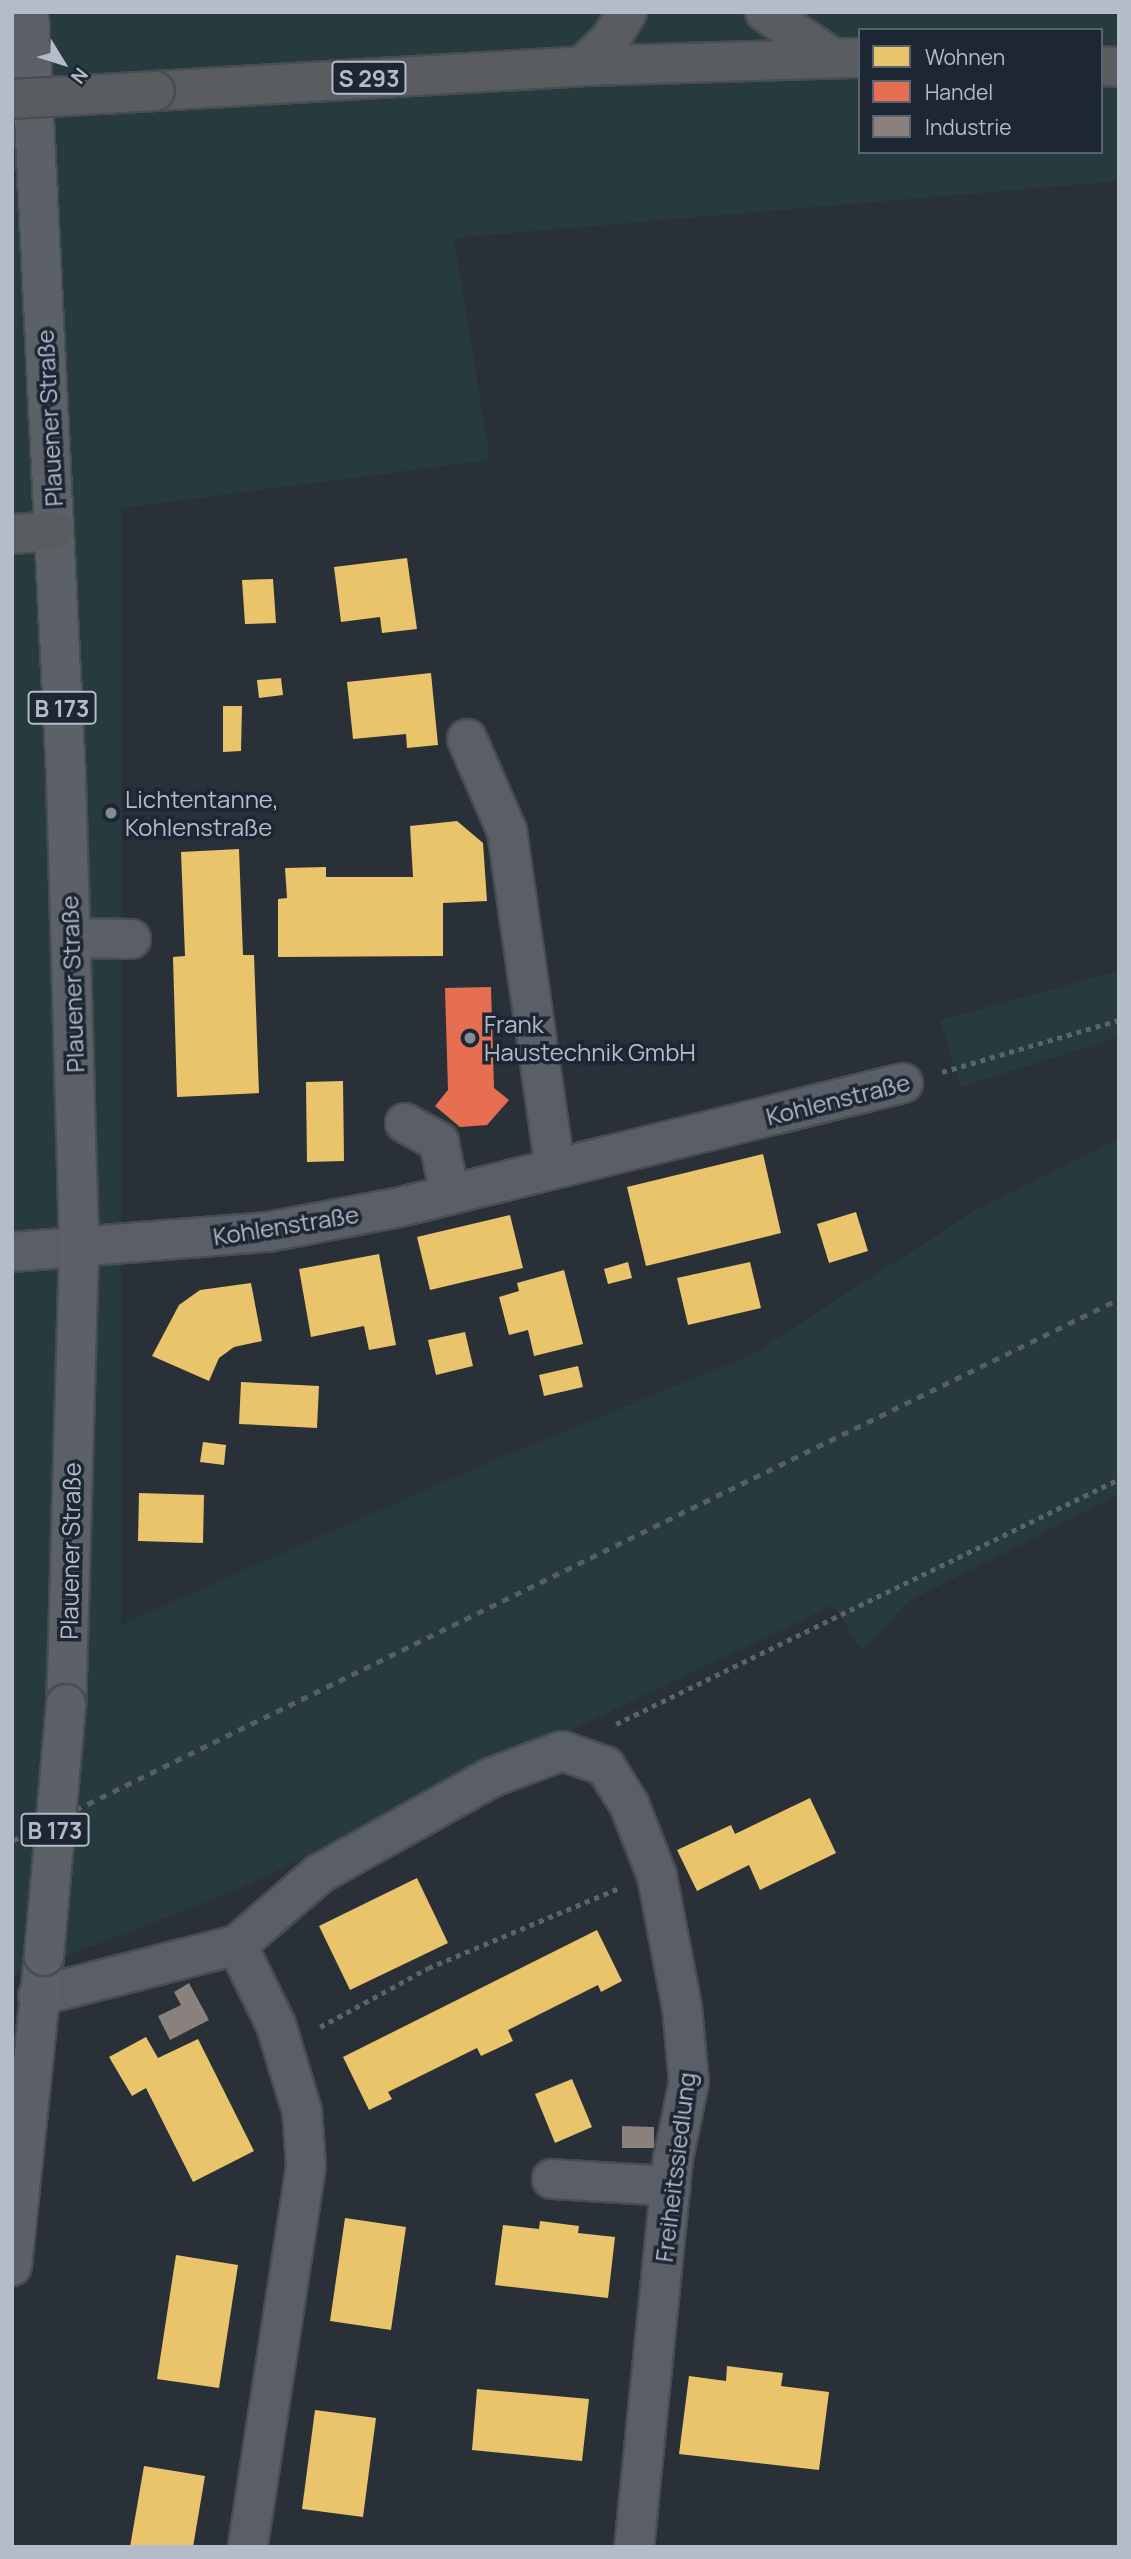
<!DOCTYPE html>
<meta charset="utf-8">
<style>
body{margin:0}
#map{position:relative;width:1131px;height:2559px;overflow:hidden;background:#2a3038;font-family:Manrope,sans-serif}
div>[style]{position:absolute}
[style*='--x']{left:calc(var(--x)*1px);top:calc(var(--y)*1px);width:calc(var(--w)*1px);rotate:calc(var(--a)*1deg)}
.green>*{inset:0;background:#273a3e}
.homes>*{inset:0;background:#e9c46a}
.shops>*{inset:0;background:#e76f51}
.industry>*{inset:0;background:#8a817c}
.path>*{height:4.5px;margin-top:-2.25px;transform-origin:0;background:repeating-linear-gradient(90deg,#5d636a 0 5px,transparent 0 10px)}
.roads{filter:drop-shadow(2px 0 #484c53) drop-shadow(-2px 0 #484c53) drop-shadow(0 2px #484c53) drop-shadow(0 -2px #484c53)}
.minor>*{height:38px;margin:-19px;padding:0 19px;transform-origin:19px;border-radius:19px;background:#5a5e66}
.major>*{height:38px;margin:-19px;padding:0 19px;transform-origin:19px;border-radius:19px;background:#5c6168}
.highway>*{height:38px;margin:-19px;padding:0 19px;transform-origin:19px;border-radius:19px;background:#5a5d60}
.rail>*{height:5px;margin-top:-2.5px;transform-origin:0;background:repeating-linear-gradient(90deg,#595d64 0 7px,transparent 0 14px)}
.bridges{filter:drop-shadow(2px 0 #484c55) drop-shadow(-2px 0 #484c55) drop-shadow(0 2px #484c55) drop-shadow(0 -2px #484c55)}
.major-bridge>*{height:38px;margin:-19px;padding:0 19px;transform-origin:19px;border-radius:19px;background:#5c6168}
.highway-bridge>*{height:38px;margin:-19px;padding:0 19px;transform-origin:19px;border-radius:19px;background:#5a5d60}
.dots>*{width:19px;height:19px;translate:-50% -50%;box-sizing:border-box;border:4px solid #1d2633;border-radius:50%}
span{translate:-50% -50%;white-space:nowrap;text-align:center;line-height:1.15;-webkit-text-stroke:7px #1d2633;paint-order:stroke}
.shield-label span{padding:2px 5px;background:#1d2633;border:2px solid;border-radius:5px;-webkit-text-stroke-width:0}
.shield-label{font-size:23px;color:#b4bcc9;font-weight:700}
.street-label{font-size:24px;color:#b4bcc9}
.poi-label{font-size:24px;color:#b4bcc9}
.left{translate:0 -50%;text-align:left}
.frame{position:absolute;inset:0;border:14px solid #b4bcc9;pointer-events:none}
.legend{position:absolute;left:858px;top:28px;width:245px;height:126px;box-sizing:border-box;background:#1d2633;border:2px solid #59626f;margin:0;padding:9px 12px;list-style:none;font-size:21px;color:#b4bcc9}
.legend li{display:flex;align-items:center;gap:14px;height:35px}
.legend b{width:35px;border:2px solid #59626f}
.north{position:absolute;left:28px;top:28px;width:70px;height:70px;-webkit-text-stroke:5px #1d2633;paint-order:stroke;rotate:128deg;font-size:19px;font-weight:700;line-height:28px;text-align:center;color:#b4bcc9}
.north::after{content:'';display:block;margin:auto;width:24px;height:32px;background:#b4bcc9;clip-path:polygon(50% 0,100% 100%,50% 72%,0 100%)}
</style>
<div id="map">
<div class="green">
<i style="clip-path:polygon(evenodd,12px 12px,1119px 12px,1119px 181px,454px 238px,490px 460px,121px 508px,121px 1625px,464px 1473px,751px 1355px,982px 1206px,1119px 1139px,1119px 1495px,909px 1601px,862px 1650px,833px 1605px,234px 1891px,12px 1977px,12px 12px,860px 30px,1101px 30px,1101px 152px,860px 152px,860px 30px)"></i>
<i style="clip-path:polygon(1119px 971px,1119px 1037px,960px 1087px,940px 1020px)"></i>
</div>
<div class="homes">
<i style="clip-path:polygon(407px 558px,417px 629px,382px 633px,380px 617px,341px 622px,334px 567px)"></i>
<i style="clip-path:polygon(273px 579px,276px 623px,245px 624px,242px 580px)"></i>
<i style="clip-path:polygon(431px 673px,438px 745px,407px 748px,406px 734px,353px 739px,347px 682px)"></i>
<i style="clip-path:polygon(281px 678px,283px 695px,259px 698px,257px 680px)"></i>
<i style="clip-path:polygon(223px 706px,242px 706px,241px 751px,223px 752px)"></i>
<i style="clip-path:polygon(457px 821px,483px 843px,487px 901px,443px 903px,443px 956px,278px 957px,278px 899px,287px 898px,285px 868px,326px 867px,326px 877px,413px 877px,410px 826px)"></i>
<i style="clip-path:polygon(239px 849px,243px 955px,254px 955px,259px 1093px,177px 1097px,173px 957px,185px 956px,181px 852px)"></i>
<i style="clip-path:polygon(343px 1081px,344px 1161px,307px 1162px,306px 1082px)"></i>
<i style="clip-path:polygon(763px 1154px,781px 1233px,646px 1266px,627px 1187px)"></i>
<i style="clip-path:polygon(856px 1212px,868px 1251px,829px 1263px,817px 1224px)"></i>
<i style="clip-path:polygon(510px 1215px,523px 1268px,430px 1290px,417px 1237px)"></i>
<i style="clip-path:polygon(379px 1254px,396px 1345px,369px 1350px,364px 1326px,311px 1337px,299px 1269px)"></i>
<i style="clip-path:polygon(628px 1262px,632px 1278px,608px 1284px,604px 1269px)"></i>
<i style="clip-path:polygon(750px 1262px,761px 1308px,688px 1325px,677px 1278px)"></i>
<i style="clip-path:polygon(564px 1270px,583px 1344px,534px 1356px,528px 1330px,509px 1335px,499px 1297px,519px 1291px,517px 1283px)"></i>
<i style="clip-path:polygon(251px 1283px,262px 1341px,234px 1347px,219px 1358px,209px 1381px,152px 1356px,179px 1305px,200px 1290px)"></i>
<i style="clip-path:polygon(465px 1332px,473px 1366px,436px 1375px,428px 1340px)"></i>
<i style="clip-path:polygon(578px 1366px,583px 1387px,544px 1396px,539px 1375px)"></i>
<i style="clip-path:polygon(241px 1382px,319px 1386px,317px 1428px,239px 1424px)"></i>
<i style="clip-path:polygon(203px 1442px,226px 1445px,224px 1465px,200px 1462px)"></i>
<i style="clip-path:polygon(139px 1493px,204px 1495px,203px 1543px,138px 1541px)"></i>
<i style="clip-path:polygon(810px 1798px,836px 1853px,760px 1890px,749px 1865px,697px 1891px,677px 1850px,731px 1825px,735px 1834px)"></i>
<i style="clip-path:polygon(417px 1878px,448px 1943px,350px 1990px,319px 1926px)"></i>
<i style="clip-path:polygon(597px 1930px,622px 1981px,601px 1992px,598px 1985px,508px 2030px,513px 2041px,481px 2056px,477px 2048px,388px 2092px,392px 2099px,369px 2110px,343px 2057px)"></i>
<i style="clip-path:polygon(146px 2037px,158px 2058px,198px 2039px,254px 2151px,193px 2182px,146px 2088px,132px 2096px,109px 2057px)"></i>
<i style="clip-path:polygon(572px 2079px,592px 2127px,555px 2143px,535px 2094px)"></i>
<i style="clip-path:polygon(345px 2218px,406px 2227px,391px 2330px,330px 2321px)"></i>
<i style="clip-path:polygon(540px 2221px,579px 2226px,578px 2233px,615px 2237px,608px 2298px,495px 2285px,503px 2225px,539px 2229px)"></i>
<i style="clip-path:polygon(176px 2255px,238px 2265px,219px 2388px,157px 2379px)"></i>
<i style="clip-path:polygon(727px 2366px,783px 2373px,781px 2386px,829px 2392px,819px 2470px,679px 2454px,689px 2376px,726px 2381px)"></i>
<i style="clip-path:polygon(477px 2389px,589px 2399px,582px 2461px,472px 2450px)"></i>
<i style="clip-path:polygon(315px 2410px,376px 2418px,363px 2517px,302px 2509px)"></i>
<i style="clip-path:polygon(144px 2466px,205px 2476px,193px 2547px,130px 2547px)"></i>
</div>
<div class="shops">
<i style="clip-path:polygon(491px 987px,494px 1088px,509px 1100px,487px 1125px,460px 1127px,435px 1106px,448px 1090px,445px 988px)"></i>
</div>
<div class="industry">
<i style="clip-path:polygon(189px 1983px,209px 2020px,170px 2040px,158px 2016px,181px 2005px,174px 1992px)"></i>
<i style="clip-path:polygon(622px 2126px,654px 2127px,654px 2148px,622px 2148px)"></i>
</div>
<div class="path">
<i style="--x:942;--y:1072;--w:184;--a:-16.4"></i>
<i style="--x:616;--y:1724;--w:559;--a:-25.97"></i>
<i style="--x:320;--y:2027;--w:123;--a:-28.6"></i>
<i style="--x:428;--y:1968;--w:207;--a:-22.7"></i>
</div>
<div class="roads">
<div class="minor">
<i style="--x:467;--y:739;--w:100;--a:66.5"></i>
<i style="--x:507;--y:831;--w:340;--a:81.9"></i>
<i style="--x:72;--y:938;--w:59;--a:1"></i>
<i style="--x:405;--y:1123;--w:39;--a:29"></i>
<i style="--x:439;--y:1142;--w:54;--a:78.3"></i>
<i style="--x:12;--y:1252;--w:257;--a:-4.5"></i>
<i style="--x:268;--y:1232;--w:134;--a:-10.7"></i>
<i style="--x:400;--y:1207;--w:518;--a:-13.85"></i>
<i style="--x:237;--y:1945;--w:108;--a:-40.9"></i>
<i style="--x:319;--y:1874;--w:196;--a:-29.3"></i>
<i style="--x:490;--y:1778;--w:77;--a:-20.6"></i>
<i style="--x:562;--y:1751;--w:46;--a:19.2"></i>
<i style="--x:605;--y:1766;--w:45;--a:57.7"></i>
<i style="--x:629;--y:1804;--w:77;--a:68.7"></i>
<i style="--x:657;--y:1876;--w:133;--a:79.2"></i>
<i style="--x:682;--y:2007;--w:75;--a:84.7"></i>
<i style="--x:689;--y:2082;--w:79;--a:101.7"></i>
<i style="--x:673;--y:2159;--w:390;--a:95.7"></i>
<i style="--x:38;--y:1996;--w:205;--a:-14.4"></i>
<i style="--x:237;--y:1945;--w:89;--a:64"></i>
<i style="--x:276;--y:2025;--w:90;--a:73.2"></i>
<i style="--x:302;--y:2111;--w:55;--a:85.8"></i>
<i style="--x:306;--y:2166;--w:385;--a:98.7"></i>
<i style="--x:552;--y:2179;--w:119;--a:3.4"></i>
</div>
<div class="major">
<i style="--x:29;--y:12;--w:767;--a:87.23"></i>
<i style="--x:66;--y:778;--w:470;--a:88.4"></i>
<i style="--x:79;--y:1248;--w:456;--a:91.6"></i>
<i style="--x:12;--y:2266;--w:312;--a:-84.1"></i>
</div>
<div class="highway">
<i style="--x:765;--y:12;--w:82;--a:34.1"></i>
<i style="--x:583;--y:66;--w:36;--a:-44"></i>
<i style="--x:609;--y:41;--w:34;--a:-58"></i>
<i style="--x:1101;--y:66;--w:18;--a:3"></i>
<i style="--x:155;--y:91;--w:429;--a:-3.3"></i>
<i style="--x:583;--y:66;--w:277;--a:-1.7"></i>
<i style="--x:12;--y:534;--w:42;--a:-4.1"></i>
</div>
</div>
<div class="rail">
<i style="--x:12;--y:1841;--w:1233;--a:-26.09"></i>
</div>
<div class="bridges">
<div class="major-bridge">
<i style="--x:44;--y:1956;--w:253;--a:-85"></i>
</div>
<div class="highway-bridge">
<i style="--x:12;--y:99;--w:143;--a:-3.2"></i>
</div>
</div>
<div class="dots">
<i style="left:111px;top:813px;background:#848b96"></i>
<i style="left:470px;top:1038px;background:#848b96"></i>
</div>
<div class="shield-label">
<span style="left:369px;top:78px">S 293</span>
<span style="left:62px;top:708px">B 173</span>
<span style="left:55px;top:1830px">B 173</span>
</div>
<div class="street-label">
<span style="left:49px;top:418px;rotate:-93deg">Plauener Straße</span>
<span style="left:72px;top:984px;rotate:-92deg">Plauener Straße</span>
<span style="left:838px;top:1099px;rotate:-14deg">Kohlenstraße</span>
<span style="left:286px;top:1225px;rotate:-9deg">Kohlenstraße</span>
<span style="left:70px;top:1551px;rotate:-89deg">Plauener Straße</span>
<span style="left:675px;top:2167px;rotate:-83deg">Freiheitssiedlung</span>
</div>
<div class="poi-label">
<span class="left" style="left:125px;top:813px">Lichtentanne,<br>Kohlenstraße</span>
<span class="left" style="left:484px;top:1038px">Frank<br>Haustechnik GmbH</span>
</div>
<div class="frame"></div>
<ul class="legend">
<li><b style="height:19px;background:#e9c46a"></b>Wohnen</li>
<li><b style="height:19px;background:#e76f51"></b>Handel</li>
<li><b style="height:19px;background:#8a817c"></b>Industrie</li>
</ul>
<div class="north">N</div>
</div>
